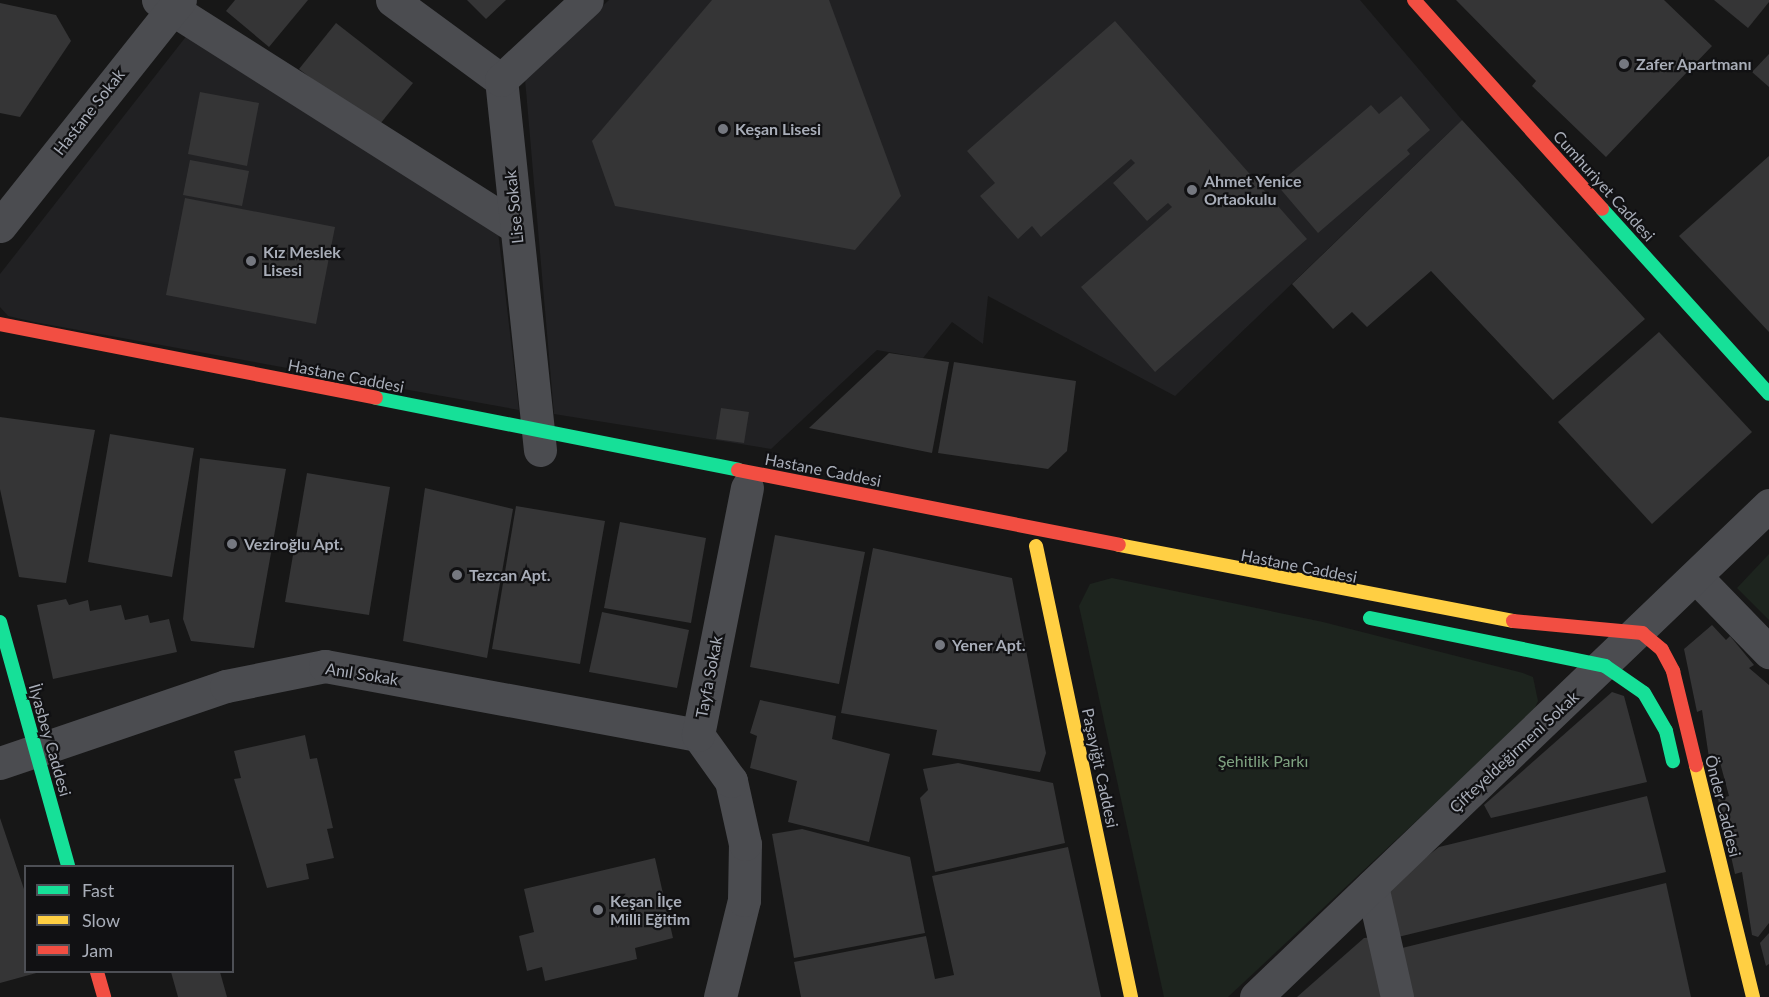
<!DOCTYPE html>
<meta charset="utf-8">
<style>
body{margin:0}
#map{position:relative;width:1769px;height:997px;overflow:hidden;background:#171717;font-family:Lato,sans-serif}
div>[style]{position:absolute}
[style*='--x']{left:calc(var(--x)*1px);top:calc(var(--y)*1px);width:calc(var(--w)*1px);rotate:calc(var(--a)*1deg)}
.built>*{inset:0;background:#212123}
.green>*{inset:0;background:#1d241e}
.building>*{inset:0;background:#353536}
.street>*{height:33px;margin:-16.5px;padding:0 16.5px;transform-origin:16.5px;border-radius:16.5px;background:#4b4c50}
.fast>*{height:14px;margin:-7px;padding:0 7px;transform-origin:7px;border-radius:7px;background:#16e098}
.slow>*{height:14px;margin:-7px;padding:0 7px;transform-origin:7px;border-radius:7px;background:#ffcf43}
.jam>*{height:14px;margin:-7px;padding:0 7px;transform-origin:7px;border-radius:7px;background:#f24e42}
.dots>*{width:16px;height:16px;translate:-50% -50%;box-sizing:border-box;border:3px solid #111113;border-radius:50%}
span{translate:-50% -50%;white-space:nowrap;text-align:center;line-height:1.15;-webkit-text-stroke:4.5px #111113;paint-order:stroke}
.poi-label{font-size:16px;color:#a8adb8;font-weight:700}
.left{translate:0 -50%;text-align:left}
.street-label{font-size:16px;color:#a8adb8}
.park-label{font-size:16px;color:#7fa381}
.legend{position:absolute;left:24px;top:865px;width:210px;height:108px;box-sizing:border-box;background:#111113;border:2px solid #4d4f55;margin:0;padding:8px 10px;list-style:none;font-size:18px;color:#a8adb8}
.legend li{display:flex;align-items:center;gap:12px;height:30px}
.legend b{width:30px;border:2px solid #4d4f55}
</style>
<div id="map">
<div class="built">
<i style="clip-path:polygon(609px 0,1360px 0,1462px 120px,1175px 396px,988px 296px,983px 344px,952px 322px,923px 358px,877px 350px,771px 449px,554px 414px,525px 79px)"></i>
<i style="clip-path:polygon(188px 34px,498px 231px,519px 410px,34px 322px,8px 316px,0 307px,0 274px)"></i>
</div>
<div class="green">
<i style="clip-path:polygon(1769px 554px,1769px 620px,1737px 588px)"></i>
<i style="clip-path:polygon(1112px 578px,1323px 622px,1523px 673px,1533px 677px,1538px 701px,1533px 712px,1228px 997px,1164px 997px,1079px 606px,1090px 584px)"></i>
</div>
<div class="building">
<i style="clip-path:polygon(235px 0,308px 0,269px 47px,226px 11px)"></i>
<i style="clip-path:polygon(467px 0,506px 0,486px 19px)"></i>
<i style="clip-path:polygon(712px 0,829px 0,901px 196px,855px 250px,615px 206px,592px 141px)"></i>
<i style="clip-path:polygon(1456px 0,1664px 0,1712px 46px,1606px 157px,1532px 86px,1536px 81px)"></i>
<i style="clip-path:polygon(1714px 0,1769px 0,1769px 2px,1748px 28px)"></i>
<i style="clip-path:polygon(0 3px,56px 15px,71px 41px,20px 117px,0 113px)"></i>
<i style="clip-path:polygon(1115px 21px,1307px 239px,1155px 372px,1081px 287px,1172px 207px,1168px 203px,1147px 221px,1113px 183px,1135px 163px,1131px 159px,1041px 237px,1032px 226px,1018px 239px,980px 196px,995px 183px,967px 151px)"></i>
<i style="clip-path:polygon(336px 23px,413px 83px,376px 129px,299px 69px)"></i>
<i style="clip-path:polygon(1769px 54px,1769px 87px,1752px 72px)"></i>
<i style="clip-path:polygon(200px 92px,259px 103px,247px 166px,188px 154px)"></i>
<i style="clip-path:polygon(1401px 96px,1430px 130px,1407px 150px,1410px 154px,1318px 233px,1277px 185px,1371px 105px,1379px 114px)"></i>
<i style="clip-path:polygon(1462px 120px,1645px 319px,1553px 400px,1431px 271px,1367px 327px,1352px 312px,1333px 329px,1292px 284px)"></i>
<i style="clip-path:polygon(1769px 156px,1769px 332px,1679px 236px)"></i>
<i style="clip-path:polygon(190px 160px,249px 171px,242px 206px,183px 195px)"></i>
<i style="clip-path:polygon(185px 198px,335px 227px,316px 324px,166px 295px)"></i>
<i style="clip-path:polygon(1659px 332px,1752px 432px,1652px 524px,1558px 422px)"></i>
<i style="clip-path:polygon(889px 353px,949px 362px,932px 453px,809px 428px)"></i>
<i style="clip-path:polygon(954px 362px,1076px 381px,1067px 451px,1048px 469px,938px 453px)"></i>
<i style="clip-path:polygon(721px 408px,749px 412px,744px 443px,716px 439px)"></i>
<i style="clip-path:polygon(0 417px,95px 430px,66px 583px,19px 577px,0 489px)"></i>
<i style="clip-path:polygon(110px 434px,194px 448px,172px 577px,88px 562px)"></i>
<i style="clip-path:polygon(200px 458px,286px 469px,254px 648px,191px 641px,183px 619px)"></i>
<i style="clip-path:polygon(307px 473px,390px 487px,369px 615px,285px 602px)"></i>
<i style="clip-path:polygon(425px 488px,513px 509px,487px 658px,403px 641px)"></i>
<i style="clip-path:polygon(516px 506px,605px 521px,580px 664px,492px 649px)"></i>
<i style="clip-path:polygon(620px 522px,706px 538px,691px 623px,604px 608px)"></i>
<i style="clip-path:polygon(775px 535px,865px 552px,839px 684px,750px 667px)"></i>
<i style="clip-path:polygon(873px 548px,1012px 578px,1046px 753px,1040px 772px,932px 755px,937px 730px,841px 713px)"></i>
<i style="clip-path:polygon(66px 599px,69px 605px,88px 600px,90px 611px,121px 605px,125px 620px,148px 615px,150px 623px,169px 619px,177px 652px,53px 679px,37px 605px)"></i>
<i style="clip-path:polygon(602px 612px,689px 630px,677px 688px,589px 672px)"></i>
<i style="clip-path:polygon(1712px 625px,1726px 640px,1730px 636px,1754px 665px,1749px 668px,1769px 685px,1769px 923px,1758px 937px,1752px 935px,1742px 872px,1735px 874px,1718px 799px,1729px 796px,1718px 755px,1709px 758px,1702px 710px,1697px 712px,1684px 649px)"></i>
<i style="clip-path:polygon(1612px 692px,1624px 696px,1647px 782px,1491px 818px,1484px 805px)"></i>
<i style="clip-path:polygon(760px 700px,836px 716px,832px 739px,890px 754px,869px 842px,788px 822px,797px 781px,750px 768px,757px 736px,750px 733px)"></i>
<i style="clip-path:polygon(305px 735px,310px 759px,317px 758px,333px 828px,327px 829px,334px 858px,306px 864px,309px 879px,267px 888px,234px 779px,241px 778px,234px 751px)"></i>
<i style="clip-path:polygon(958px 763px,1053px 783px,1065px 843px,935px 872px,920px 798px,928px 790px,923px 769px)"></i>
<i style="clip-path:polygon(1647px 796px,1666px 872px,1398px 937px,1386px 888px,1439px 847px)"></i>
<i style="clip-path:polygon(0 818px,26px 895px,26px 972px,40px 972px,0 983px)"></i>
<i style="clip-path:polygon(802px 829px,910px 857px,925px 933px,794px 958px,772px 834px)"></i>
<i style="clip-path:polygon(1068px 847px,1101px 997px,801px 997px,794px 962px,926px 936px,935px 979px,954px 975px,932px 876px)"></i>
<i style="clip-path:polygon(655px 858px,673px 938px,635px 948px,637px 959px,545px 981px,542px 967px,527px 971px,519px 936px,534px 932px,524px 889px)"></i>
<i style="clip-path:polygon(1666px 883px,1691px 997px,1409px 997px,1398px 949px)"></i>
<i style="clip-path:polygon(1769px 933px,1769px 964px,1766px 966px,1760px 943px)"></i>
<i style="clip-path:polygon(1374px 937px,1386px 997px,1297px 997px,1364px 938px)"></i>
<i style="clip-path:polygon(171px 972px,220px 972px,227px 997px,178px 997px)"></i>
</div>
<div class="street">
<i style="--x:158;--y:0;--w:424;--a:32.4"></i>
<i style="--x:392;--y:0;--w:135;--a:36.3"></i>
<i style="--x:0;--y:226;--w:289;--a:-51.5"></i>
<i style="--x:540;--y:450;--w:372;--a:-96"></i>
<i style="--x:501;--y:80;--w:117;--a:-42.9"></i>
<i style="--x:1696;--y:577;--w:105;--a:45.8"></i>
<i style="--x:0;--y:763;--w:239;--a:-18.8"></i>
<i style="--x:226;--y:686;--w:101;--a:-11.4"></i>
<i style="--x:325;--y:666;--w:379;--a:10.5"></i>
<i style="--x:1372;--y:886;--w:114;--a:77.3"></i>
<i style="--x:720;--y:997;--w:100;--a:-76.1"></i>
<i style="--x:744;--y:900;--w:56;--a:-89"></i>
<i style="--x:745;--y:844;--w:65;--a:-102.5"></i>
<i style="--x:731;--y:781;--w:57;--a:-125.7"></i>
<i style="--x:698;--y:735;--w:252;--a:-78.8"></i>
<i style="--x:1256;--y:997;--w:711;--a:-43.8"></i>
</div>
<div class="fast">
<i style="--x:1602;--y:209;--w:249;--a:47.9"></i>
<i style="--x:376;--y:398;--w:369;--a:11.2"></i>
<i style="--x:1370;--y:618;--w:240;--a:11.5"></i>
<i style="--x:1605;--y:666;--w:47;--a:34.7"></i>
<i style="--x:1644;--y:693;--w:44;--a:59.9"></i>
<i style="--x:1666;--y:731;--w:31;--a:77"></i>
<i style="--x:0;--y:622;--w:253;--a:74.4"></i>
</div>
<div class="slow">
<i style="--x:1119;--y:545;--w:401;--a:10.9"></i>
<i style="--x:1036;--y:546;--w:461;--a:78.1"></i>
<i style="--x:1696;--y:765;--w:239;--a:76.2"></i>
</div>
<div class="jam">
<i style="--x:1414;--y:0;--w:281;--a:48"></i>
<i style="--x:0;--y:324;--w:383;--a:11.1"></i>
<i style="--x:738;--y:470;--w:388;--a:11.1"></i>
<i style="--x:1513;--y:621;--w:130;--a:5.3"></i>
<i style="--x:1642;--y:633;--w:26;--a:40"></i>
<i style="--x:1662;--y:650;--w:24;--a:62"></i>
<i style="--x:1673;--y:671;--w:97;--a:76.3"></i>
<i style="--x:97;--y:972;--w:26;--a:74"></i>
</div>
<div class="dots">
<i style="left:1624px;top:64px;background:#757880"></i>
<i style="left:723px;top:129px;background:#757880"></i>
<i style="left:1192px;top:190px;background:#757880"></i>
<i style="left:251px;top:261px;background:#757880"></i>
<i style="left:232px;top:544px;background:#757880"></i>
<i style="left:457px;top:575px;background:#757880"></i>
<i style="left:940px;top:645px;background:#757880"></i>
<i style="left:598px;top:910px;background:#757880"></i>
</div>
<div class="poi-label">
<span class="left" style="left:1636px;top:64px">Zafer Apartmanı</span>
<span class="left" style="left:735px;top:129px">Keşan Lisesi</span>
<span class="left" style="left:1204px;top:190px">Ahmet Yenice<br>Ortaokulu</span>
<span class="left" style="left:263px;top:261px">Kız Meslek<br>Lisesi</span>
<span class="left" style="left:244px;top:544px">Veziroğlu Apt.</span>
<span class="left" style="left:469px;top:575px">Tezcan Apt.</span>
<span class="left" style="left:952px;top:645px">Yener Apt.</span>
<span class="left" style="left:610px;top:910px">Keşan İlçe<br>Milli Eğitim</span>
</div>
<div class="street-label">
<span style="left:89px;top:112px;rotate:-52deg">Hastane Sokak</span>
<span style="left:1604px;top:186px;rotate:48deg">Cumhuriyet Caddesi</span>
<span style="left:514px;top:207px;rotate:-96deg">Lise Sokak</span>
<span style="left:346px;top:376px;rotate:11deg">Hastane Caddesi</span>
<span style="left:823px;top:470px;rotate:11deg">Hastane Caddesi</span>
<span style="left:1299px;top:566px;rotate:11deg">Hastane Caddesi</span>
<span style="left:362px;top:674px;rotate:9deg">Anıl Sokak</span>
<span style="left:709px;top:677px;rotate:-79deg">Tayfa Sokak</span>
<span style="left:50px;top:740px;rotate:74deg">İlyasbey Caddesi</span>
<span style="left:1514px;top:752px;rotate:-43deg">Çifteyeldeğirmeni Sokak</span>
<span style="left:1100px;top:768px;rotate:78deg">Paşayiğit Caddesi</span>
<span style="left:1723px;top:806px;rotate:76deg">Önder Caddesi</span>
</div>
<div class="park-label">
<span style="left:1263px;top:761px">Şehitlik Parkı</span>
</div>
<ul class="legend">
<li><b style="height:8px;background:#16e098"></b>Fast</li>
<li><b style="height:8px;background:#ffcf43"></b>Slow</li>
<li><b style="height:8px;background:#f24e42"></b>Jam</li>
</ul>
</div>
